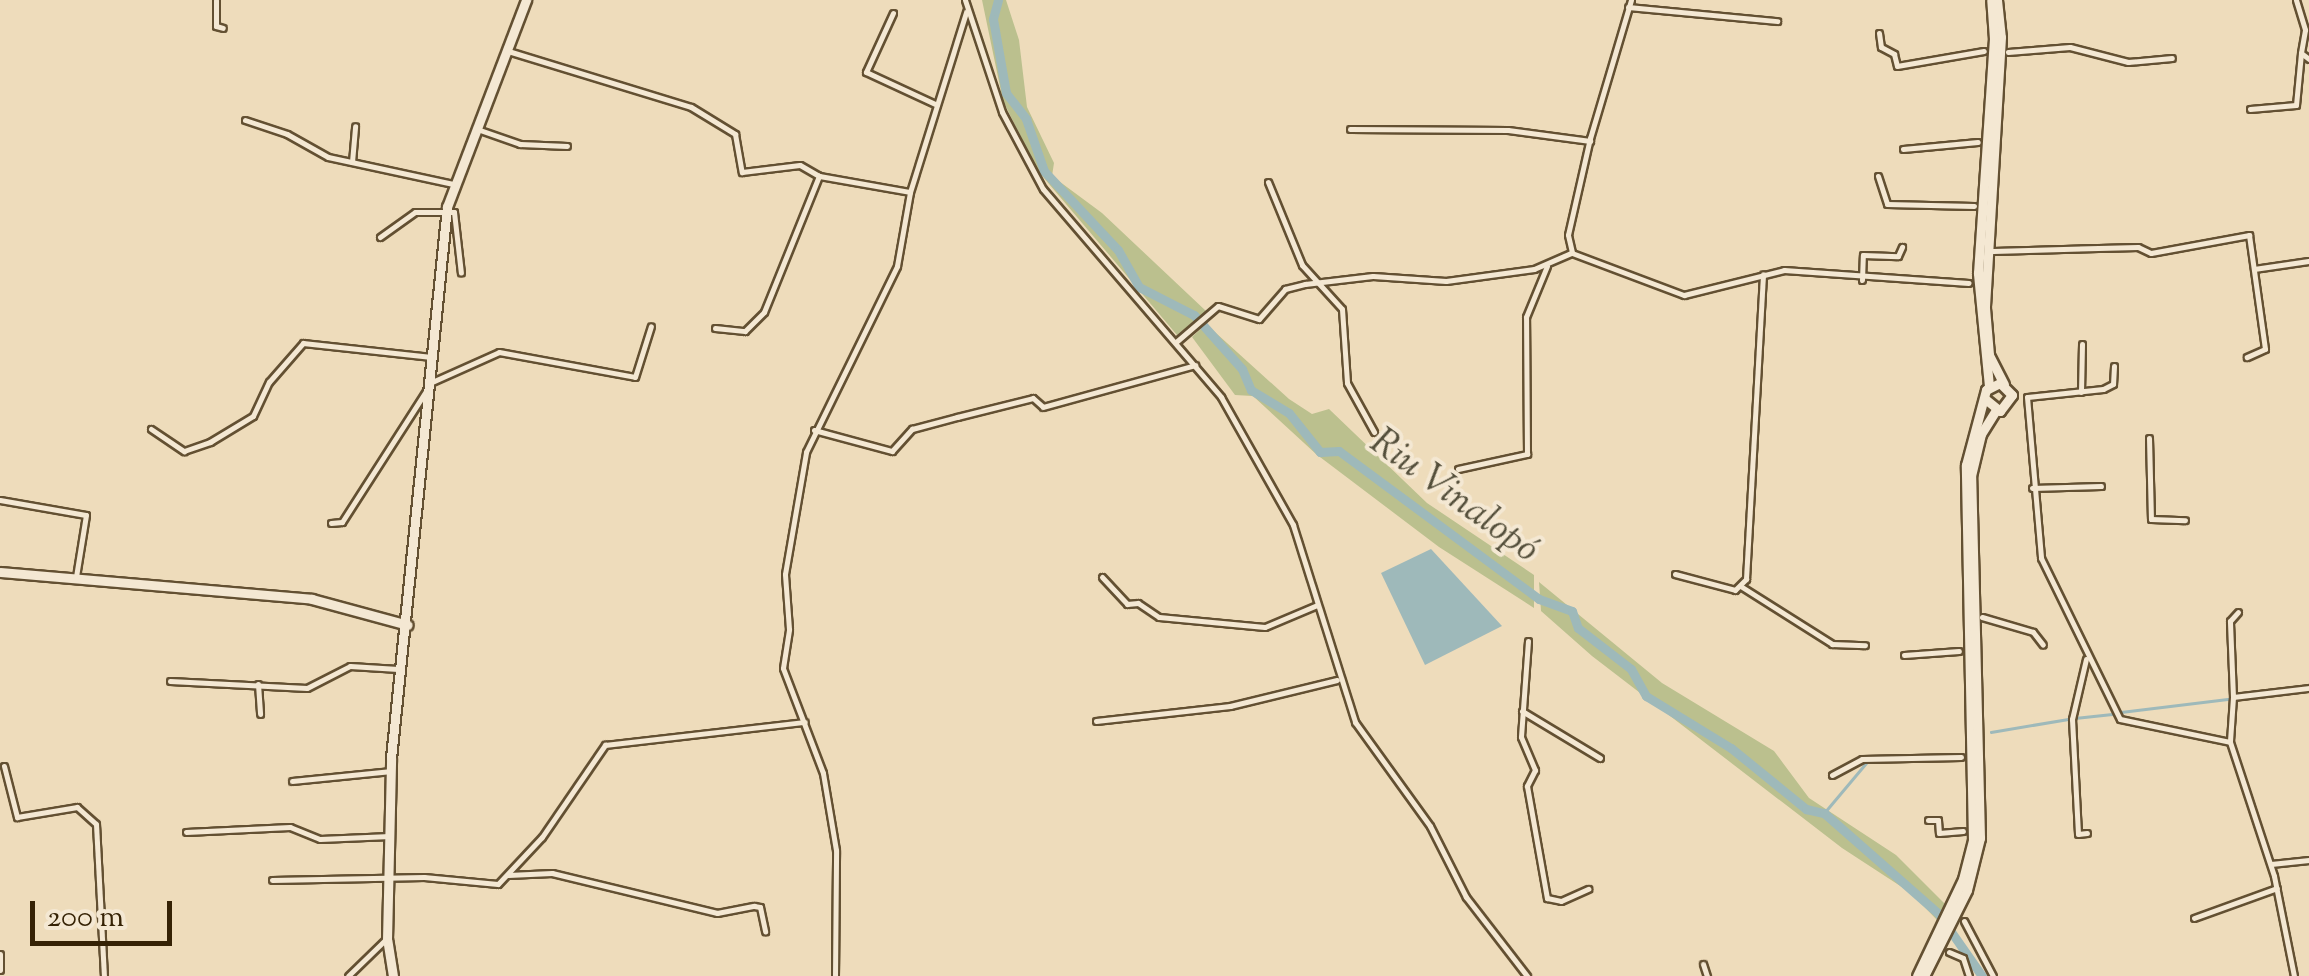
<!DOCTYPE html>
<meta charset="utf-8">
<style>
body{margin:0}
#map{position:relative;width:2309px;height:976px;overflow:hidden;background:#eedcbb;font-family:"Sorts Mill Goudy",serif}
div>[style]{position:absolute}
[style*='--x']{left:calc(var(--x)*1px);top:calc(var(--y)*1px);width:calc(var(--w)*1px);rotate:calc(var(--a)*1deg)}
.green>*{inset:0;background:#bbc08e}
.water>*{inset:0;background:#9eb9ba}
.stream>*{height:2.5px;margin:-1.25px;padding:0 1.25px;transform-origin:1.25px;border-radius:1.25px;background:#9eb9ba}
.river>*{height:9px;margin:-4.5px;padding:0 4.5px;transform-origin:4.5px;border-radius:4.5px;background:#9eb9ba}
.roads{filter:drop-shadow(2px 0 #635032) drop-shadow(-2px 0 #635032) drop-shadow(0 2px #635032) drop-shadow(0 -2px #635032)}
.minor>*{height:5px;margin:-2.5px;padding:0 2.5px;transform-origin:2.5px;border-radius:2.5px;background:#f4e8d3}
.secondary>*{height:9px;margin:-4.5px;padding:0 4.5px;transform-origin:4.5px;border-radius:4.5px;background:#f4e8d3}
span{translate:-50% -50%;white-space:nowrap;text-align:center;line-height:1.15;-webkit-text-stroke:8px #f4e8d3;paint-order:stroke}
.water-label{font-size:38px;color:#544f3b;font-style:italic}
.scale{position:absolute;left:30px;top:901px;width:142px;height:45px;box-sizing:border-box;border:5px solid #352205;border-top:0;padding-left:12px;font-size:30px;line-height:35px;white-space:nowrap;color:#352205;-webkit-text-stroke:8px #f4e8d3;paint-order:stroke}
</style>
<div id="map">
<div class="green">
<i style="clip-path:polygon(982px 0,1006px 0,1019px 40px,1027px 107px,1054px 163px,1052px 176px,1102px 213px,1206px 311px,1177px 335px,1038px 171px,1003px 101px)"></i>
<i style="clip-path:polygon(1206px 324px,1289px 399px,1312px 414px,1329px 409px,1427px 503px,1534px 575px,1534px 608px,1439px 547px,1316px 454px,1253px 396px,1235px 395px,1192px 337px)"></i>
<i style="clip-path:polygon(1539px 582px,1662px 683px,1774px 751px,1809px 798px,1896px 855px,1945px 904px,1937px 920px,1911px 893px,1842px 848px,1592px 656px,1541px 611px)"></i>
</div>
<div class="water">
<i style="clip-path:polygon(1431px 549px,1502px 626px,1425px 665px,1381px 573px)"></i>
</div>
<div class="stream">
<i style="--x:2121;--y:712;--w:109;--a:-6.9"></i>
<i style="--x:2075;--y:718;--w:37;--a:-6"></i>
<i style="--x:1991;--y:732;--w:78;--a:-9.6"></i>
<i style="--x:1824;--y:813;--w:67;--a:-49.9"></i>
<i style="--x:1867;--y:762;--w:41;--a:-2.8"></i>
</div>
<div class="river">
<i style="--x:998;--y:0;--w:20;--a:105"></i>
<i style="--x:993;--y:19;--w:75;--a:80"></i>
<i style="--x:1006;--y:93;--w:33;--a:52"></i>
<i style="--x:1026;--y:119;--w:55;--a:70.9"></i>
<i style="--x:1044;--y:171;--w:108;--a:46.9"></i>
<i style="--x:1118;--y:250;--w:43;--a:60.4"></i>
<i style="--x:1139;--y:287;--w:62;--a:27"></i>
<i style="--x:1194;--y:315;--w:72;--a:48.4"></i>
<i style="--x:1242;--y:369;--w:23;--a:67"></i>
<i style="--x:1251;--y:390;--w:44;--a:31.2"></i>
<i style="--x:1289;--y:413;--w:50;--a:51.5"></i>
<i style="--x:1320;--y:452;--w:19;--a:-3"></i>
<i style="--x:1339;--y:451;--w:249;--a:36.5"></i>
<i style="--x:1539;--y:599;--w:35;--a:20"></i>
<i style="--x:1572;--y:611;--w:18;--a:71"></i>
<i style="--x:1578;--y:628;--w:67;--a:37.7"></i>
<i style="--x:1631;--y:669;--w:31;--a:61"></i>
<i style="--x:1646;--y:696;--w:100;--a:31.5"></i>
<i style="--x:1731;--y:748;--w:97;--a:39.1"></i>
<i style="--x:1806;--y:809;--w:18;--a:13"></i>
<i style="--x:1824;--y:813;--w:152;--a:41.3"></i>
<i style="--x:1938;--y:913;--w:77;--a:55.1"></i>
</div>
<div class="roads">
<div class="minor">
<i style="--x:216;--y:0;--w:26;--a:90"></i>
<i style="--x:216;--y:26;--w:7;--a:16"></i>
<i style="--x:965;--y:0;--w:118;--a:71.7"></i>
<i style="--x:1002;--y:112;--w:87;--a:62"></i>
<i style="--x:1043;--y:189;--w:274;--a:49.4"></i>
<i style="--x:1221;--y:397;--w:147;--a:60.6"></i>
<i style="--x:1293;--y:525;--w:207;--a:72.5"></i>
<i style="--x:1355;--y:722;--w:128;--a:54.2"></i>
<i style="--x:1430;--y:826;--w:80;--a:63.1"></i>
<i style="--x:1466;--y:897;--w:100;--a:52.3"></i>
<i style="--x:1631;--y:0;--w:144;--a:106.5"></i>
<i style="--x:1590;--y:138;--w:99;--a:102.8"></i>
<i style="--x:1568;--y:235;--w:18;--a:77"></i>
<i style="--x:1572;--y:253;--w:120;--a:20.6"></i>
<i style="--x:1684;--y:295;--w:103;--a:-14"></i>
<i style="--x:1784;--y:270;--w:185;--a:4"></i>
<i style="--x:2296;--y:0;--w:31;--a:73"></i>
<i style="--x:2305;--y:30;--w:23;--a:100"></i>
<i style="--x:2301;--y:53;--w:10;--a:37"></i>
<i style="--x:1628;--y:7;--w:150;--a:5.4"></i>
<i style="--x:893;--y:13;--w:65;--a:114.6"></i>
<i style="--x:866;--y:72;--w:78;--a:24.9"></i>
<i style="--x:1879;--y:33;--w:14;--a:82"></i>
<i style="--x:1881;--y:47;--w:15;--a:28"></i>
<i style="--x:1894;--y:54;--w:12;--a:76"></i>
<i style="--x:1897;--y:66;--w:88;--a:-9.8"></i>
<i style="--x:508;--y:51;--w:191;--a:17"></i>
<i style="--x:691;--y:107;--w:52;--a:31.5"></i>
<i style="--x:735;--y:134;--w:39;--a:80"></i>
<i style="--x:742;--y:172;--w:58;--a:-6.9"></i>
<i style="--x:800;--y:165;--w:22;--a:30"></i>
<i style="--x:819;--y:176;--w:92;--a:10"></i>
<i style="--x:2008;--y:52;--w:62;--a:-4.6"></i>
<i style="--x:2070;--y:47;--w:60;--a:14.5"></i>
<i style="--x:2128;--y:62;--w:44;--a:-5.2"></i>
<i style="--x:2250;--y:109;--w:46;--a:-5"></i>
<i style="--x:2296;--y:105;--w:52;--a:-84.5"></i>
<i style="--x:245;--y:120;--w:44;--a:18.4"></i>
<i style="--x:287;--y:134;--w:47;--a:29.3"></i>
<i style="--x:328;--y:157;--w:128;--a:12.2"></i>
<i style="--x:477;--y:129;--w:46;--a:19.2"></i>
<i style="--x:520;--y:144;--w:47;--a:2.4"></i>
<i style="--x:1350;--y:129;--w:158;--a:0.4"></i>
<i style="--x:1508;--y:130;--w:83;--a:7.6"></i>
<i style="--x:1903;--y:149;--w:75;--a:-5.3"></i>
<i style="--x:352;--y:162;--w:36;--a:-85"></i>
<i style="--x:1878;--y:176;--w:29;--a:72"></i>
<i style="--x:1887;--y:204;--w:87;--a:1.3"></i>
<i style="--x:1268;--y:182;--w:90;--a:67.7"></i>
<i style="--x:1302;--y:265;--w:59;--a:47.7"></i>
<i style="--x:1342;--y:309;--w:74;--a:86.1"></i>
<i style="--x:1347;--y:383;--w:56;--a:61.1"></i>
<i style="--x:380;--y:237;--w:43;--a:-35.5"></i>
<i style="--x:415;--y:212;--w:39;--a:0"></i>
<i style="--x:454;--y:212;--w:61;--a:83.5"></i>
<i style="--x:1993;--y:251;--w:145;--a:-1.6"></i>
<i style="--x:2138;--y:247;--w:14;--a:25"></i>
<i style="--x:2151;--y:253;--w:100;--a:-10.4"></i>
<i style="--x:2249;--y:235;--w:115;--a:82"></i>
<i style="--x:2265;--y:349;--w:20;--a:156"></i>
<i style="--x:2254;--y:269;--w:55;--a:-8.4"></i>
<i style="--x:1862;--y:280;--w:25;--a:-88"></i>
<i style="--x:1863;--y:255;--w:35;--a:2"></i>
<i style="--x:1898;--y:256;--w:10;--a:-66"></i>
<i style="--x:715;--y:328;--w:30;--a:6"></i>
<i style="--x:745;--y:331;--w:27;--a:-45"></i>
<i style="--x:764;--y:312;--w:147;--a:-68"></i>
<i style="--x:1176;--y:342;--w:55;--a:-40.6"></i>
<i style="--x:1218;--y:306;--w:43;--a:17.6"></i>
<i style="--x:1259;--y:319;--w:40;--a:-49"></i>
<i style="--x:1285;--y:289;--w:21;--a:-14"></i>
<i style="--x:1305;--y:284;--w:68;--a:-6.7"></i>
<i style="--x:1373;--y:276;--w:73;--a:3.9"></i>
<i style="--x:1446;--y:281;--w:89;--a:-7.8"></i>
<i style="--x:1534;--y:269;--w:40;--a:-23.4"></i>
<i style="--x:2114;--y:366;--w:18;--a:93"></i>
<i style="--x:2113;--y:384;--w:11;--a:153"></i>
<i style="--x:2103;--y:389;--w:76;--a:174"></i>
<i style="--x:2027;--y:397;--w:162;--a:85"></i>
<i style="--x:2041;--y:558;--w:179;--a:63.9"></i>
<i style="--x:2120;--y:719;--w:112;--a:11.8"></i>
<i style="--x:2230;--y:742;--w:141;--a:71.8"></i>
<i style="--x:2274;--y:876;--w:102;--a:78.7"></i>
<i style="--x:432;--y:382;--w:73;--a:-24.1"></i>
<i style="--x:499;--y:352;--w:138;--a:10.4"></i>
<i style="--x:635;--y:377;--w:53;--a:-72.6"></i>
<i style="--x:2081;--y:392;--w:48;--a:-88.8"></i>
<i style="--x:151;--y:429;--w:40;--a:34"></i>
<i style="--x:184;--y:451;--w:28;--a:-19"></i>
<i style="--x:210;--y:442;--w:50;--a:-31.2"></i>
<i style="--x:253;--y:416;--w:38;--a:-65"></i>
<i style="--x:269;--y:382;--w:52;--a:-48.9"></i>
<i style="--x:303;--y:343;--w:129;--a:6.2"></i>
<i style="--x:814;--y:430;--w:81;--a:15.1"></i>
<i style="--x:892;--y:451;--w:30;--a:-48"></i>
<i style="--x:912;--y:429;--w:47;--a:-14.9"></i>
<i style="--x:957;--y:417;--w:78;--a:-14"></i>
<i style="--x:1033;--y:398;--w:13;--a:42"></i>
<i style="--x:1043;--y:407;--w:158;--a:-15.4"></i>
<i style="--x:2149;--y:438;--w:81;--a:88.6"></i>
<i style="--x:2151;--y:519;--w:34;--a:2"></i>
<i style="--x:1458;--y:469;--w:71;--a:-12.3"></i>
<i style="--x:1527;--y:454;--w:137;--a:-90.4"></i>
<i style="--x:1526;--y:317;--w:55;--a:-67.6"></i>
<i style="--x:2032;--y:488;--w:69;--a:-1.7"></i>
<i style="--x:0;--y:500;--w:87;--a:9.9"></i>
<i style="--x:86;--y:515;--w:63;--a:99.2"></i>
<i style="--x:331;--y:523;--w:11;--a:-5"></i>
<i style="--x:342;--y:522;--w:156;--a:-57.3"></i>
<i style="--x:1675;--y:574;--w:62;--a:14.9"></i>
<i style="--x:1735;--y:590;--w:16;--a:-45"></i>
<i style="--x:1746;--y:579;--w:305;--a:-86.8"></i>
<i style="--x:1102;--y:577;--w:37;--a:47"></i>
<i style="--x:1127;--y:604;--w:11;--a:-5"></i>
<i style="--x:1138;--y:603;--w:25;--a:34"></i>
<i style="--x:1159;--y:617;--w:106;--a:5.4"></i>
<i style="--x:1265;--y:627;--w:56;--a:-22.9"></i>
<i style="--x:1742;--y:587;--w:107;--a:32.3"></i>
<i style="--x:1832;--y:644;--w:33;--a:2"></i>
<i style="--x:1982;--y:617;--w:53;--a:16.4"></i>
<i style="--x:2033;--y:632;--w:16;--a:52"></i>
<i style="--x:1528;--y:641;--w:96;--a:94.2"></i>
<i style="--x:1521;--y:737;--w:36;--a:67"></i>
<i style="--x:1535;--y:770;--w:18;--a:117"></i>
<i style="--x:1527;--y:786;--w:114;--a:79.9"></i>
<i style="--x:1547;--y:898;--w:14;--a:12"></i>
<i style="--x:1561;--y:901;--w:30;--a:-24"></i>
<i style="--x:1904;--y:655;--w:55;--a:-4.2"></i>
<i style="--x:2086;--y:659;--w:62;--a:103.1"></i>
<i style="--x:2072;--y:719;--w:115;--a:87"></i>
<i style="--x:2078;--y:834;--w:9;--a:-6"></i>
<i style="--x:170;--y:681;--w:137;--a:2.9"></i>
<i style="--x:307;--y:688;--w:48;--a:-27.1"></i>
<i style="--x:350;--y:666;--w:48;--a:3.6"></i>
<i style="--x:258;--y:684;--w:30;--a:86"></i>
<i style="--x:2233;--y:697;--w:76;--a:-92.3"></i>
<i style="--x:2230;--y:621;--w:12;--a:-48"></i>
<i style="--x:1522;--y:711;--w:91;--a:31.1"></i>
<i style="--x:1096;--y:721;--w:135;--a:-6.4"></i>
<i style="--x:1230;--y:706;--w:110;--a:-13.7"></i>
<i style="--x:2230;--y:741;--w:44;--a:-86.1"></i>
<i style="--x:2233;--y:697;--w:77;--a:-6.8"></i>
<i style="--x:4;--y:766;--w:53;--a:75.7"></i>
<i style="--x:17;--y:817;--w:61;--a:-9.5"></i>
<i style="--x:77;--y:807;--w:25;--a:42"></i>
<i style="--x:96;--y:824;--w:152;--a:87"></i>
<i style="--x:1832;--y:775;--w:34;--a:-28"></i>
<i style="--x:1862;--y:759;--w:99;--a:-1.2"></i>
<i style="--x:292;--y:781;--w:100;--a:-5.8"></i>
<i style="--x:1928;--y:820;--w:10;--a:0"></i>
<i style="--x:1938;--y:820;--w:13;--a:86"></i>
<i style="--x:1939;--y:833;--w:24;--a:-5"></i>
<i style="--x:186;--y:832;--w:104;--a:-2.8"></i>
<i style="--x:290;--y:827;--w:32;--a:22"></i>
<i style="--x:320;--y:839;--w:70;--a:-2.5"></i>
<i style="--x:2271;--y:864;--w:38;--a:-6"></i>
<i style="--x:508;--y:875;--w:44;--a:-2.6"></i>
<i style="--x:552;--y:873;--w:170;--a:13.6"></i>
<i style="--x:717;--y:913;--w:38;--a:-11"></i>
<i style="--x:754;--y:906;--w:6;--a:9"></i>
<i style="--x:760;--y:907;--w:25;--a:78"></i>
<i style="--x:272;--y:880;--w:152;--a:-1.1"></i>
<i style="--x:424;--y:877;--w:74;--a:5.4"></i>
<i style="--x:498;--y:884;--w:64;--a:-46.9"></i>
<i style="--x:542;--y:837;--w:112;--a:-55.6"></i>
<i style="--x:605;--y:745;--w:201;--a:-6.6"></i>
<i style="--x:2194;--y:918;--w:88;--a:-19.9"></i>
<i style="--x:1964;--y:921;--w:62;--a:62.2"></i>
<i style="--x:1949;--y:952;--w:15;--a:23"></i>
<i style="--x:1963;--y:958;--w:19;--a:72"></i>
<i style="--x:0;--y:954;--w:16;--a:90"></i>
<i style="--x:1703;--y:964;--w:13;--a:72"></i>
<i style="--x:348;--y:976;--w:52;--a:-44.2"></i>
<i style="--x:835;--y:976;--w:126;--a:-89.5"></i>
<i style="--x:836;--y:850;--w:78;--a:-99.6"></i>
<i style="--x:823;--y:773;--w:112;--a:-110.9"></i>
<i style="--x:783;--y:668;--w:39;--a:-81"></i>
<i style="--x:789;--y:629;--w:55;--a:-94.2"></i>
<i style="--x:785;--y:574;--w:124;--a:-80.2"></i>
<i style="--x:806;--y:452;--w:207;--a:-63.9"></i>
<i style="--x:897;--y:266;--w:75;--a:-80"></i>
<i style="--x:910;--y:192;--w:189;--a:-72.7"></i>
</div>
<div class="secondary">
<i style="--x:1997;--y:0;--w:37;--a:84"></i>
<i style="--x:2001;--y:37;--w:271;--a:93.4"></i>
<i style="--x:1985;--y:308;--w:47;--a:85.1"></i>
<i style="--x:1989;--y:355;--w:33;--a:63"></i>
<i style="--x:1989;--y:386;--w:114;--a:-95.6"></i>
<i style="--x:1978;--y:273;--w:235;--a:-86.1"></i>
<i style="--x:1994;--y:39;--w:39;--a:-94"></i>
<i style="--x:0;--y:572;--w:313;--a:4.9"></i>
<i style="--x:312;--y:599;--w:99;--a:15.2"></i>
<i style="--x:393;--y:976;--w:36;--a:-99"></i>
<i style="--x:387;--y:940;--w:182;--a:-88.7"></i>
<i style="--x:391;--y:758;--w:554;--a:-84.2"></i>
<i style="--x:447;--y:207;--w:222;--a:-69.1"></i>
<i style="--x:1917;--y:976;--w:107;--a:-64.6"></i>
<i style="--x:1963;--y:879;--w:40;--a:-75.6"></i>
<i style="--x:1973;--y:840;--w:375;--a:-91.1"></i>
<i style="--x:1966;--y:465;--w:78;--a:-75.1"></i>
<i style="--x:1986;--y:390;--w:16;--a:-27"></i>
<i style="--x:2000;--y:383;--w:17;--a:45"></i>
<i style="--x:2012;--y:395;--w:20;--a:127"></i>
<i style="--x:2000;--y:411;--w:19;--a:-141"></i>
<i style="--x:1924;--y:976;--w:96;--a:-63.4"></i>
<i style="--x:1967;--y:890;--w:54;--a:-76"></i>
<i style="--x:1980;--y:838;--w:362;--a:-91.4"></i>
<i style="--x:1971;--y:476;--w:43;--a:-76.6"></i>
<i style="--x:1981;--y:434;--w:28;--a:-58"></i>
</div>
</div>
<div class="water-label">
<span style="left:1453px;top:498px;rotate:36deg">Riu Vinalopó</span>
</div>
<div class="scale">200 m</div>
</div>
